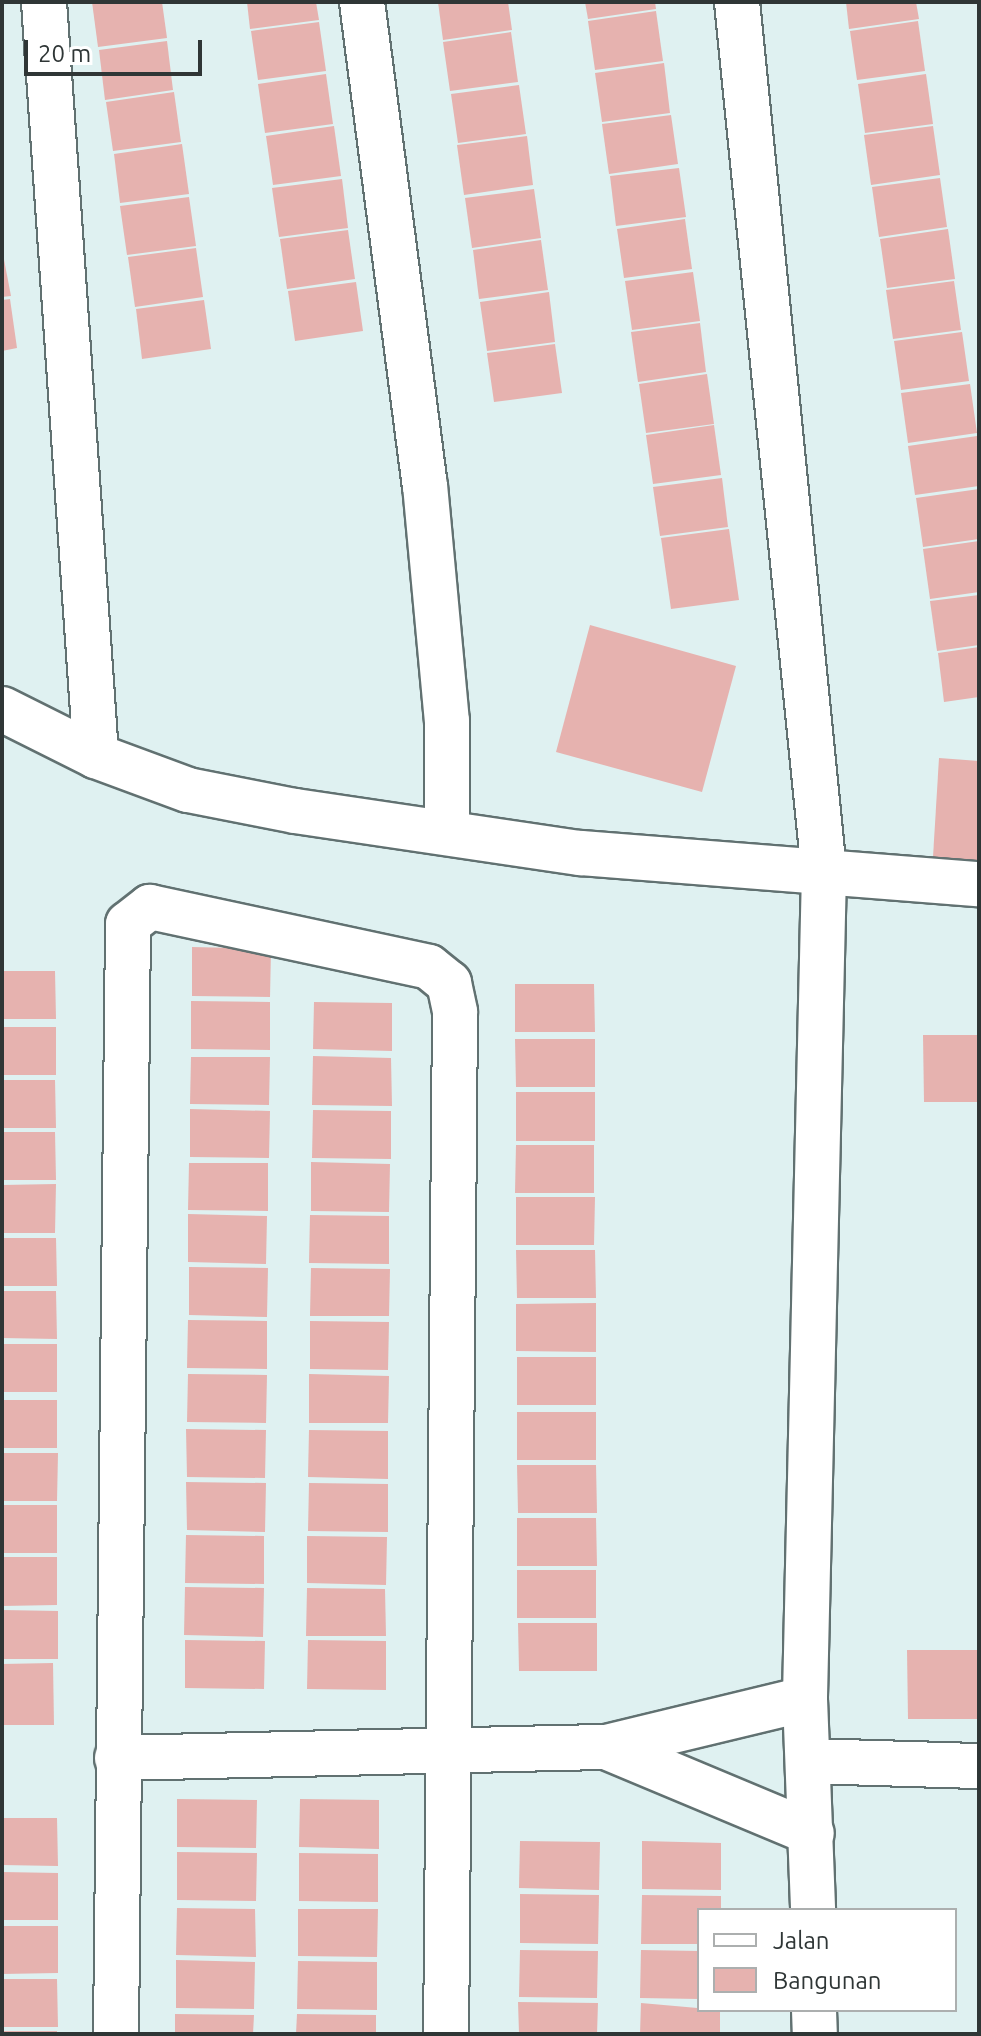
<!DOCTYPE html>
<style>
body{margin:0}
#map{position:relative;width:981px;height:2036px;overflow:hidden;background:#dff1f1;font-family:Ubuntu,sans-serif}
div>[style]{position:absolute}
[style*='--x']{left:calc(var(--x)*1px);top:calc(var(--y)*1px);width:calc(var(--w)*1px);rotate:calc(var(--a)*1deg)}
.building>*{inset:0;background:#e6b2af}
.roads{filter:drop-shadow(2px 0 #617171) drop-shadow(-2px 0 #617171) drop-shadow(0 2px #617171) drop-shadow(0 -2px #617171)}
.minor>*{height:44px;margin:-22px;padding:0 22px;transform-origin:22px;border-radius:22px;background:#fff}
span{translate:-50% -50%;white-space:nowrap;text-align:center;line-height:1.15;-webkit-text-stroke:7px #fff;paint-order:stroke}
.frame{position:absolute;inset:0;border:4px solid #2f3636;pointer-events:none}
.legend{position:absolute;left:697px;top:1908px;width:260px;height:104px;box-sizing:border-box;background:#fff;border:2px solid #acafaf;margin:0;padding:10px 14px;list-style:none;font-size:24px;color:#2f3636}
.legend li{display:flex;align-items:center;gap:16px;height:40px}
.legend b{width:40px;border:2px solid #acafaf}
.scale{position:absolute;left:24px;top:40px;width:178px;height:36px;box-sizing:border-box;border:4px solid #2f3636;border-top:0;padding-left:10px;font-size:24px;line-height:28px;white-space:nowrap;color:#2f3636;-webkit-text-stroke:6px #fff;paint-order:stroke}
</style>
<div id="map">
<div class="building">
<i style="clip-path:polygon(92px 2px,162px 2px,167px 38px,98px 47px)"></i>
<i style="clip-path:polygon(247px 2px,316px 2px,319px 20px,250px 29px)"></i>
<i style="clip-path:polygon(438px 2px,508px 2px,512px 30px,443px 40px)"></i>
<i style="clip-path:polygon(585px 2px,655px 2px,656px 9px,588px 19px)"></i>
<i style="clip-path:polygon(846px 2px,916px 2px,919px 19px,849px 29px)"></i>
<i style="clip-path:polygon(656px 11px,663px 61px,595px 70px,588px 21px)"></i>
<i style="clip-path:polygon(918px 21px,925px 71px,857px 80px,850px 31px)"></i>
<i style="clip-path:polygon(319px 22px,326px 71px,258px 80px,251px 31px)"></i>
<i style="clip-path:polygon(511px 32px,518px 82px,450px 91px,443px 42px)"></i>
<i style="clip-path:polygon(167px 41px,173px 90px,105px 100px,99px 50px)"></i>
<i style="clip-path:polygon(664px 63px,670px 113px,602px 122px,595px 73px)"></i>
<i style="clip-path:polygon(326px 74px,333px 124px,265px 133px,258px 84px)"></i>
<i style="clip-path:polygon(926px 74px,933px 124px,865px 133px,858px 84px)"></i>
<i style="clip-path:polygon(519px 85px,526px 134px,458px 143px,451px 94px)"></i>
<i style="clip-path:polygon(174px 92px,181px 142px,113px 151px,106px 102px)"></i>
<i style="clip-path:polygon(671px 115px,678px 164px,609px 174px,602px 124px)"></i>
<i style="clip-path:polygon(334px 126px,341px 176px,273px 185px,266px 136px)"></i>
<i style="clip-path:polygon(933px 126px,940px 175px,871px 185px,864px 135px)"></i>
<i style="clip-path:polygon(527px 136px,533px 185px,464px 195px,457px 145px)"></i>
<i style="clip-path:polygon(182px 144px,189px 194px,120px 203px,114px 154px)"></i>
<i style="clip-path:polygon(679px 168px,686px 217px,616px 226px,610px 176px)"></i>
<i style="clip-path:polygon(940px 178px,947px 227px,879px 237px,872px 187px)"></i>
<i style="clip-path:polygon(342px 179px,348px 228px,279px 237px,272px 188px)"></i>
<i style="clip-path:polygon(534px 189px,541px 238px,472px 248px,465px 198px)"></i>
<i style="clip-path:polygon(189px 197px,196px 246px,127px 255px,120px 206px)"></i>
<i style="clip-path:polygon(685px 219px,692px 269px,624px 278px,617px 229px)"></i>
<i style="clip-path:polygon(948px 229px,955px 279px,887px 288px,880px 239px)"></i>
<i style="clip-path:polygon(348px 230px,355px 279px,287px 289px,280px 239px)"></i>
<i style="clip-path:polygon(541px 240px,548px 290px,479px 299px,473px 250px)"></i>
<i style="clip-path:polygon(196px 248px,203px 297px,135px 307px,128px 257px)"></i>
<i style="clip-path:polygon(2px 249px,11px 296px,2px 297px)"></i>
<i style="clip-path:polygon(693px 272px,700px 321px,632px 330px,625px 281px)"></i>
<i style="clip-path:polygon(954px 281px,961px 330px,893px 339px,886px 290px)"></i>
<i style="clip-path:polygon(356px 282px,363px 331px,295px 341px,288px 291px)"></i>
<i style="clip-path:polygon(549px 292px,555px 342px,487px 351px,480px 302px)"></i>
<i style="clip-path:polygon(10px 299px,17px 348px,2px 351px,2px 300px)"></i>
<i style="clip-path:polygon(204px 300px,211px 349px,142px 359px,136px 309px)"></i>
<i style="clip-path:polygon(700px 323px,706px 372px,638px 382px,631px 332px)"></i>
<i style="clip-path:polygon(962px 332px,969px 381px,901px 390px,894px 341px)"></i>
<i style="clip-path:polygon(555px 344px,562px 393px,494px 402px,487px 353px)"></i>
<i style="clip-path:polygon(707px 374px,714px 424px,646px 433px,639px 384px)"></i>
<i style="clip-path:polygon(970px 384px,977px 433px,908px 443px,901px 393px)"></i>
<i style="clip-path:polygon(714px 425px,721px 475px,653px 484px,646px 435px)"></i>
<i style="clip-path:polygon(977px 436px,979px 486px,915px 495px,908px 446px)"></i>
<i style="clip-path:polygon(722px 478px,728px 527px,660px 536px,653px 487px)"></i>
<i style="clip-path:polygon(979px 489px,979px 539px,923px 547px,916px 498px)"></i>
<i style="clip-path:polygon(729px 529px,739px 600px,671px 609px,661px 538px)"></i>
<i style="clip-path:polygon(979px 541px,979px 592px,930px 599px,923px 549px)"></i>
<i style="clip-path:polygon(979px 595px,979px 645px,937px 651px,930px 601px)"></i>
<i style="clip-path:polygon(590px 625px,736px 666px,702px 792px,556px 752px)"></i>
<i style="clip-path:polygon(979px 647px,979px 697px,944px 702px,938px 653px)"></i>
<i style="clip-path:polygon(939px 758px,979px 761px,978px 861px,933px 857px)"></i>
<i style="clip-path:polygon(192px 947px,271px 949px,270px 997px,192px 996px)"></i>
<i style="clip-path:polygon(2px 971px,55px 971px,56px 1019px,2px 1019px)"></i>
<i style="clip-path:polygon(515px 984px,594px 984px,595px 1032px,515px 1032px)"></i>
<i style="clip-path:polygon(191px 1001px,270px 1002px,270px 1050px,191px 1049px)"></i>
<i style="clip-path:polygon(314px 1002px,392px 1003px,392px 1051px,313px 1049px)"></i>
<i style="clip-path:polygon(2px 1027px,56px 1027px,56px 1075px,2px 1075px)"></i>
<i style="clip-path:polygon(923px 1035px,979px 1035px,979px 1102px,924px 1102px)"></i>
<i style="clip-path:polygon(515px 1039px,595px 1039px,595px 1087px,516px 1087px)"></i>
<i style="clip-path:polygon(313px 1056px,391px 1058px,392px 1106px,312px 1105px)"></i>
<i style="clip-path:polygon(191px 1057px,270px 1057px,269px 1105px,190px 1104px)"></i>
<i style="clip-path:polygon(2px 1080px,55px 1080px,56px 1128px,2px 1128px)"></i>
<i style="clip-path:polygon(516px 1092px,595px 1092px,595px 1141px,516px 1141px)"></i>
<i style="clip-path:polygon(190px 1109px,270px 1111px,269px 1158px,190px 1157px)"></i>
<i style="clip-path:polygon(313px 1110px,391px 1111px,391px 1159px,312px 1158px)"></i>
<i style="clip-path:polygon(2px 1132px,55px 1132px,56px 1180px,2px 1180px)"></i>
<i style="clip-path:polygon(516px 1145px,594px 1145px,594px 1193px,515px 1193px)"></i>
<i style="clip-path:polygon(311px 1162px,390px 1164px,389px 1212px,311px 1211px)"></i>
<i style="clip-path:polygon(189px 1163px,268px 1163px,268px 1211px,188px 1210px)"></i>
<i style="clip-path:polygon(56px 1184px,55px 1233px,2px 1233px,2px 1185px)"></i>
<i style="clip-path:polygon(516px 1197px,595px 1197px,594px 1245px,516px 1245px)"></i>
<i style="clip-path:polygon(188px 1214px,267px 1216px,266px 1264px,188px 1262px)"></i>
<i style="clip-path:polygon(310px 1215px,389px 1216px,389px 1264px,309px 1263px)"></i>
<i style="clip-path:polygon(2px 1238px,56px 1238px,57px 1286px,2px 1286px)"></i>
<i style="clip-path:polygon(516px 1250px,595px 1250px,596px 1298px,517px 1298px)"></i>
<i style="clip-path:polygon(189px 1267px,268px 1268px,267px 1317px,189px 1315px)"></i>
<i style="clip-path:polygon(311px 1268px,390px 1269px,389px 1316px,310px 1316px)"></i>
<i style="clip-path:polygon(2px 1291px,56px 1291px,57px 1339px,2px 1338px)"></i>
<i style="clip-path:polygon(596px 1303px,596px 1352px,516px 1351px,516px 1304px)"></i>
<i style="clip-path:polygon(188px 1320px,267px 1321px,267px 1369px,187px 1368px)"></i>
<i style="clip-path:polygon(310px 1321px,389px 1322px,388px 1370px,310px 1369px)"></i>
<i style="clip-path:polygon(2px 1344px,57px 1344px,57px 1392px,2px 1392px)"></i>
<i style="clip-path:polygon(517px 1357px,596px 1357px,596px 1405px,517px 1405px)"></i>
<i style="clip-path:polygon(188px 1374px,267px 1375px,266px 1423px,187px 1422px)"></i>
<i style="clip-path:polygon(309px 1374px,389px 1376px,388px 1423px,309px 1423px)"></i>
<i style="clip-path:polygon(2px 1400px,57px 1400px,57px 1448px,2px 1448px)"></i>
<i style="clip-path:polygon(517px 1412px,596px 1412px,596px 1460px,517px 1460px)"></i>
<i style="clip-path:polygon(186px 1429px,266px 1430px,265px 1478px,187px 1477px)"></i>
<i style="clip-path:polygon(309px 1430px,388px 1431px,388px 1479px,308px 1477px)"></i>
<i style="clip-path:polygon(2px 1453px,58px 1453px,57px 1501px,2px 1501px)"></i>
<i style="clip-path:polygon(517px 1465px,596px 1465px,597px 1513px,518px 1513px)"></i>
<i style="clip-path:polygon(186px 1482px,266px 1483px,265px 1532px,187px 1530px)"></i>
<i style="clip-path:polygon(309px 1483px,388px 1484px,388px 1532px,308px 1531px)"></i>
<i style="clip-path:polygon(2px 1505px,57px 1505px,57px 1553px,2px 1553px)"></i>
<i style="clip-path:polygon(517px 1518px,596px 1518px,597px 1566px,517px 1566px)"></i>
<i style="clip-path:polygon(186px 1535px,264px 1536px,264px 1584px,185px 1583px)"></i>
<i style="clip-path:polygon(307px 1536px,387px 1537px,386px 1585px,307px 1583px)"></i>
<i style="clip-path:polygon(2px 1557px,57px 1557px,57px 1605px,2px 1606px)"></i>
<i style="clip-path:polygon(517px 1570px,596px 1570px,596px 1618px,517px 1618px)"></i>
<i style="clip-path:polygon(185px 1587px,264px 1588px,263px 1637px,184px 1635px)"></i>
<i style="clip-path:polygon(307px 1588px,385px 1589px,386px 1636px,306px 1636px)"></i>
<i style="clip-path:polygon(2px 1610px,58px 1611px,58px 1659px,2px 1659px)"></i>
<i style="clip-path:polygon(518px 1623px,597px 1623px,597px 1671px,519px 1671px)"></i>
<i style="clip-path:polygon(185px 1640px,265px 1641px,264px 1689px,185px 1688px)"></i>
<i style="clip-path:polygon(308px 1640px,386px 1641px,386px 1690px,307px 1689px)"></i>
<i style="clip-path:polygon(907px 1650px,979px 1650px,979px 1719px,908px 1719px)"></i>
<i style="clip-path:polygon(53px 1663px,54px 1725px,2px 1725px,2px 1664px)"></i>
<i style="clip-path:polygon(177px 1799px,257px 1800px,256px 1848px,177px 1847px)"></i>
<i style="clip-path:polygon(300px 1799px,379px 1800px,379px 1849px,299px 1847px)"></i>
<i style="clip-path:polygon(2px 1818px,57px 1818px,58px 1866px,2px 1865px)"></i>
<i style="clip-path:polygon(520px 1841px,600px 1842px,599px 1890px,519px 1888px)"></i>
<i style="clip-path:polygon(642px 1841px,721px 1843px,721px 1890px,642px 1889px)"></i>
<i style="clip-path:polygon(177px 1852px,257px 1853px,256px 1901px,177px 1900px)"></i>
<i style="clip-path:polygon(299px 1853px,378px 1854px,378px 1902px,299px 1901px)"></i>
<i style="clip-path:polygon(2px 1872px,58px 1873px,58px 1920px,2px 1920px)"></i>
<i style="clip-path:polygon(520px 1894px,599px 1895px,598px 1944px,520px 1943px)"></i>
<i style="clip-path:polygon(642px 1895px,721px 1896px,721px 1910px,699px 1910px,699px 1944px,641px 1944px)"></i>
<i style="clip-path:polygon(177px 1908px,255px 1909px,256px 1957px,176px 1955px)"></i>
<i style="clip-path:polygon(298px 1909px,378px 1909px,377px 1957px,298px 1956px)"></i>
<i style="clip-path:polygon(2px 1926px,58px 1926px,58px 1973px,2px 1974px)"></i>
<i style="clip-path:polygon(520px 1950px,598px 1951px,597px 1998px,519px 1997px)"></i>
<i style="clip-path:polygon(641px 1950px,699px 1951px,699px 1999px,640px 1998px)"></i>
<i style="clip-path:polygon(176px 1960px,255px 1962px,254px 2009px,176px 2008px)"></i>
<i style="clip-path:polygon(298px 1961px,377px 1962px,377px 2010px,297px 2009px)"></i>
<i style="clip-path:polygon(2px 1979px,57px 1979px,58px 2027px,2px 2027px)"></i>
<i style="clip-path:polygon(518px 2002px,598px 2003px,597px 2034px,519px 2034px)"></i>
<i style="clip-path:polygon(641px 2003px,720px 2010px,720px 2034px,640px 2034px)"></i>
<i style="clip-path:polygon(175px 2014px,254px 2015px,253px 2034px,175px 2034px)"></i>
<i style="clip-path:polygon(297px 2014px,376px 2015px,376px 2034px,296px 2034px)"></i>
<i style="clip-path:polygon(2px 2031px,57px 2031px,57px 2034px,2px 2034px)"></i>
</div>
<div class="roads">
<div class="minor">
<i style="--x:44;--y:2;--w:756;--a:86.05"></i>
<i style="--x:362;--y:2;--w:487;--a:82.6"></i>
<i style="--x:425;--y:485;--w:237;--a:84.7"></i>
<i style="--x:447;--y:721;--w:108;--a:90"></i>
<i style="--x:737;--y:2;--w:874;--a:84.29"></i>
<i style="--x:824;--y:872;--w:827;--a:91.32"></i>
<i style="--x:805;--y:1699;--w:211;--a:87.8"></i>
<i style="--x:2;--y:709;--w:105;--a:26.6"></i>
<i style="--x:96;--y:756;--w:98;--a:20.3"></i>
<i style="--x:188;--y:790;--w:109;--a:11.1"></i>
<i style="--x:295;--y:811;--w:289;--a:8.4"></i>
<i style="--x:581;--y:853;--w:399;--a:4.5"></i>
<i style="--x:805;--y:1699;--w:205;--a:166.4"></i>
<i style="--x:606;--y:1747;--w:223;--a:22.7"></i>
<i style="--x:117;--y:1758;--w:489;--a:-1.3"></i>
<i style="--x:808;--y:1761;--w:171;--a:1.7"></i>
<i style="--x:814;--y:2010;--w:24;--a:88"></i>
<i style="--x:116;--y:2034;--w:1110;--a:-89.38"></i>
<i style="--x:128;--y:924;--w:28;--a:-38"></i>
<i style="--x:150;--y:907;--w:285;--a:12.1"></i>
<i style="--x:429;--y:967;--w:26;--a:39"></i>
<i style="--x:449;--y:983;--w:30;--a:78"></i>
<i style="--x:455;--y:1012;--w:1022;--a:90.5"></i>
</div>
</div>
<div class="frame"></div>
<ul class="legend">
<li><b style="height:10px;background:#fff"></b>Jalan</li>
<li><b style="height:22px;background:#e6b2af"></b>Bangunan</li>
</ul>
<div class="scale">20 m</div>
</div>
